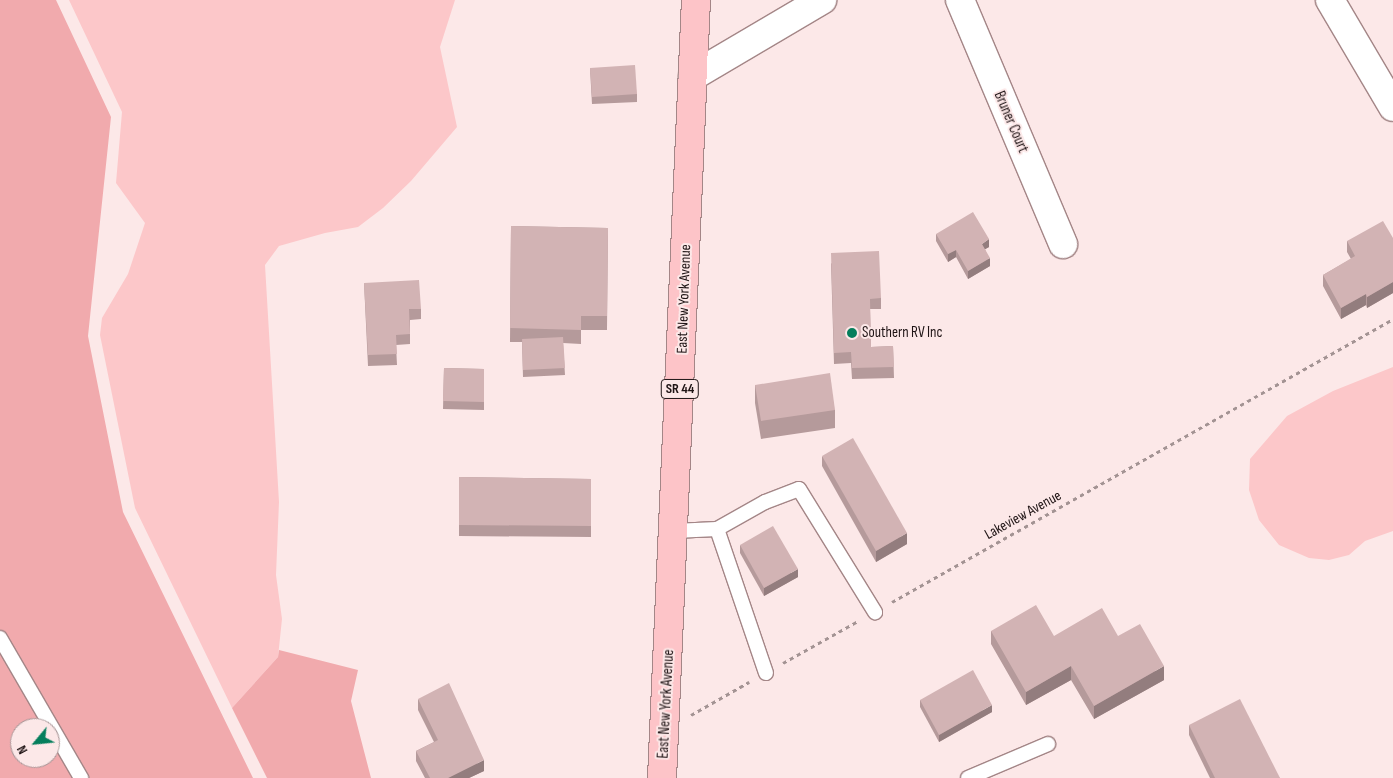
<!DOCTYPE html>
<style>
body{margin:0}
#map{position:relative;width:1393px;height:778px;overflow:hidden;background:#fce8e8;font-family:"Sofia Sans Condensed",sans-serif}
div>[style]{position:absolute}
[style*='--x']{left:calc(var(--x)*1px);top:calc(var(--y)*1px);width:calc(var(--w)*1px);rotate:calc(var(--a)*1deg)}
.green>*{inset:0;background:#fcc7c9}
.forest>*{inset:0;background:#f1aaad}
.path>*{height:3px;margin-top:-1.5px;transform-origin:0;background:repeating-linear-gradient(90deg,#a39393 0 4px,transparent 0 8px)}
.roads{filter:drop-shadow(1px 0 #a48687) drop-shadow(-1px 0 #a48687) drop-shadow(0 1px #a48687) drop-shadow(0 -1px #a48687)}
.service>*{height:14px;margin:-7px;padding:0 7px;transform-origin:7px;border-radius:7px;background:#fff}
.minor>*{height:28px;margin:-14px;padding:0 14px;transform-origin:14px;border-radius:14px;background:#fff}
.tertiary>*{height:28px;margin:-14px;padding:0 14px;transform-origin:14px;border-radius:14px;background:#fff}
.primary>*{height:28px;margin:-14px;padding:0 14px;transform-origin:14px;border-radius:14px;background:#fdc4c8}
.wall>*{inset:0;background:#b59a9b}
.shaded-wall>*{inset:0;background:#937d7e}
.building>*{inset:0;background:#d2b3b4}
.dots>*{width:14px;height:14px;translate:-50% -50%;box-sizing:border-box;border:2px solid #fce8e8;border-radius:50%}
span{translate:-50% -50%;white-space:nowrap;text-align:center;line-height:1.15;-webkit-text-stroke:4px #fce8e8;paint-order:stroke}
.shield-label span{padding:1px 4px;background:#fce8e8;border:1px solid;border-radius:4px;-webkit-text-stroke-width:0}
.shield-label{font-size:14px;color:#1f1415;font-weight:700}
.street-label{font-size:15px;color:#1f1415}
.poi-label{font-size:15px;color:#1f1415}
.left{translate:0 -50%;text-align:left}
.north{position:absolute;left:10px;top:718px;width:50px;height:50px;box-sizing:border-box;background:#fce8e8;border:1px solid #a49394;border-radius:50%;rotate:242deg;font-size:14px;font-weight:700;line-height:20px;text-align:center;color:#1f1415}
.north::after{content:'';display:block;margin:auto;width:18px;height:22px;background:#057e5c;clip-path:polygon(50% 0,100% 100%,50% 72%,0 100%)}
</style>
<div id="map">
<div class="green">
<i style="clip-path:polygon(69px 0,455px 0,440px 47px,457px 127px,411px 181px,383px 208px,358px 227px,325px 233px,279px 246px,265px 265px,279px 502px,276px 575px,282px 619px,278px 657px,232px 708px,135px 508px,100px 335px,102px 318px,128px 274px,145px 223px,116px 183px,122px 112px)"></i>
<i style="clip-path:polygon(1393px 367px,1393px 531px,1365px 541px,1349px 555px,1329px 560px,1309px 558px,1279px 545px,1259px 520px,1249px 490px,1250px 459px,1287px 416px,1333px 391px)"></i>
</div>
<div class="forest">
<i style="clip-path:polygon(evenodd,0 0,56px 0,111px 117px,88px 336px,123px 512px,253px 778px,0 778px,0 0,20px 728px,50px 728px,50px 758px,20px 758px,20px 728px)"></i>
<i style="clip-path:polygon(279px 650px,358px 670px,351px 701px,371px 778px,267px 778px,232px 708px,278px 657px)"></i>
</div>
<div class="path">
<i style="--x:892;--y:602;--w:575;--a:-29.46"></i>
<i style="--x:783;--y:663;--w:86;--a:-29.2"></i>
<i style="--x:691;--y:715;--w:67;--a:-29.6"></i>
</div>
<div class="roads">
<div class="service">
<i style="--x:674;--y:531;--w:43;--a:-2.7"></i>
<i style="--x:0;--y:638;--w:162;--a:59.9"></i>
<i style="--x:766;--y:673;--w:152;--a:-108.8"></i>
<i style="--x:717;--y:529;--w:55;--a:-29.4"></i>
<i style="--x:765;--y:502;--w:36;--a:-21"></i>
<i style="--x:799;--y:489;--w:145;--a:58.3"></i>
<i style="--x:968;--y:778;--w:87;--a:-23"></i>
</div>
<div class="minor">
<i style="--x:960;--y:0;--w:265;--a:67.1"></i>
<i style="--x:693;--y:76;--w:150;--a:-30.5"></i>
</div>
<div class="tertiary">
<i style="--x:1330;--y:0;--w:124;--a:59.5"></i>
</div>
<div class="primary">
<i style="--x:662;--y:778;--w:779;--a:-87.5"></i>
</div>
</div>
<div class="wall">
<i style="clip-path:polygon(590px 68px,637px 94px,637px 102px,592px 104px)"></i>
<i style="clip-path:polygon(511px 226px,608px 228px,607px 330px,581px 330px,581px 344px,563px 343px,565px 375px,523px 377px,522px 342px,510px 342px)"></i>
<i style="clip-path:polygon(936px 234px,989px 247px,985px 249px,990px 266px,968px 279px,956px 257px,948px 262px,936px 241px)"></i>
<i style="clip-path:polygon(1393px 238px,1393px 293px,1367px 308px,1366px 305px,1341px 319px,1323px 286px,1323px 275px,1351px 259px,1347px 252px,1347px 241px)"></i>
<i style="clip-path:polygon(831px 263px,881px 298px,881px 309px,870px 309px,871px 347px,893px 346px,894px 378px,852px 379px,851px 363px,834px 364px)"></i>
<i style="clip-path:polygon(364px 283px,421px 309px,421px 319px,410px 320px,410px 344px,396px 345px,397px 365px,368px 366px)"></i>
<i style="clip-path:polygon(444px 368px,484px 369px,484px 410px,443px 409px)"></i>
<i style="clip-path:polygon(755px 385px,835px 410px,835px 428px,761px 439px,755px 403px)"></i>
<i style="clip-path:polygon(822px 456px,907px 544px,876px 562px,822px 466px)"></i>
<i style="clip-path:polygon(459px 477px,591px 479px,591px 537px,459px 536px)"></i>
<i style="clip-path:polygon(740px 545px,798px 577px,764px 596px,740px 553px)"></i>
<i style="clip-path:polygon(991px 631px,1054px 636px,1118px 636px,1164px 680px,1094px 719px,1071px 680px,1026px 705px,991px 644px)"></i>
<i style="clip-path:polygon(418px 699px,484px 771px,469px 778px,425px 778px,416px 761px,416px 751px,434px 742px,418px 710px)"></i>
<i style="clip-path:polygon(920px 700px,992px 712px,939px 742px,920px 707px)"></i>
<i style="clip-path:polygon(1189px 725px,1280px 778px,1210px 778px,1189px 735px)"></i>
</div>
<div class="shaded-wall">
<i style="clip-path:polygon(989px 239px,989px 247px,982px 251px,982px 244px)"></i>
<i style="clip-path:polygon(956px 250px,956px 257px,948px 262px,948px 254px)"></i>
<i style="clip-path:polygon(990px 258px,990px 266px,968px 279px,968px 271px)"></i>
<i style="clip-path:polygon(1393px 282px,1393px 293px,1367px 308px,1367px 297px)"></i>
<i style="clip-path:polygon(1366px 294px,1366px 305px,1341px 319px,1341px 308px)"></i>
<i style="clip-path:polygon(907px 533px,907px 544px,876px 562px,876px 551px)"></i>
<i style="clip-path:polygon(798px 569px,798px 577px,764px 596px,764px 588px)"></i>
<i style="clip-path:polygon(1071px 666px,1071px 680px,1026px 705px,1026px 692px)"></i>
<i style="clip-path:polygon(1164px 666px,1164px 680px,1094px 719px,1094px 706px)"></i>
<i style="clip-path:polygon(992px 705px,992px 712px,939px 742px,939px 735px)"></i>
<i style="clip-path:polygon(484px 760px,484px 771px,469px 778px,448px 778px)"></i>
</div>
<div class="building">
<i style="clip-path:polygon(635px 65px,637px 94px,592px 97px,590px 68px)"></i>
<i style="clip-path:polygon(973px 212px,989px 239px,982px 244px,990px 258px,968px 271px,956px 250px,948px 254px,936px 234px)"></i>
<i style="clip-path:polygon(1383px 221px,1393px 238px,1393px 282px,1367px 297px,1366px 294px,1341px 308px,1323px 275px,1355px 256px,1347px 241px)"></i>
<i style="clip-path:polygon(511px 226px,608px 228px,607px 316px,581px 316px,581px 330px,510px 328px)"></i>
<i style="clip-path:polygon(879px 251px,881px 298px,870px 299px,871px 347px,893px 346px,894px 367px,852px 368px,851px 352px,834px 353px,831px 253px)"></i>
<i style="clip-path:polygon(419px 280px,421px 309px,409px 309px,410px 334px,396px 335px,397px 354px,368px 355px,364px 283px)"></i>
<i style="clip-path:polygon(563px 337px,565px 368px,523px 370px,522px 339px)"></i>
<i style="clip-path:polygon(444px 368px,484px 369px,484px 402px,443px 401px)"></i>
<i style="clip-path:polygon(830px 373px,835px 410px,761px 421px,755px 385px)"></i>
<i style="clip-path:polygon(853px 438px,907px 533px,876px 551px,822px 456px)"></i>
<i style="clip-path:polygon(459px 477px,591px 479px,591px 526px,459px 525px)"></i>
<i style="clip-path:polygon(773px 526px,798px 569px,764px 588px,740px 545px)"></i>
<i style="clip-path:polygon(1036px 605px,1054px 636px,1102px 608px,1118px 636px,1140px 624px,1164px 666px,1094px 706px,1071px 666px,1026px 692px,991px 631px)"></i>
<i style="clip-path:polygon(973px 670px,992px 705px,939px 735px,920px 700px)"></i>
<i style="clip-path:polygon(449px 683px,484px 760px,448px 778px,430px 778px,416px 751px,438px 740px,418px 699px)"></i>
<i style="clip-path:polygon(1240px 699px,1280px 778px,1215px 778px,1189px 725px)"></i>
</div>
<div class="dots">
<i style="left:852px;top:333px;background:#057e5c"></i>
</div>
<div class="shield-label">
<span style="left:680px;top:389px">SR 44</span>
</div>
<div class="street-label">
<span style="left:1011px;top:122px;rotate:67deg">Bruner Court</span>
<span style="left:684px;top:299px;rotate:-88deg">East New York Avenue</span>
<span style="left:1023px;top:515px;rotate:-29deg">Lakeview Avenue</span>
<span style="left:666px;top:704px;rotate:-87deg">East New York Avenue</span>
</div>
<div class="poi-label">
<span class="left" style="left:862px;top:333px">Southern RV Inc</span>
</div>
<div class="north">N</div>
</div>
